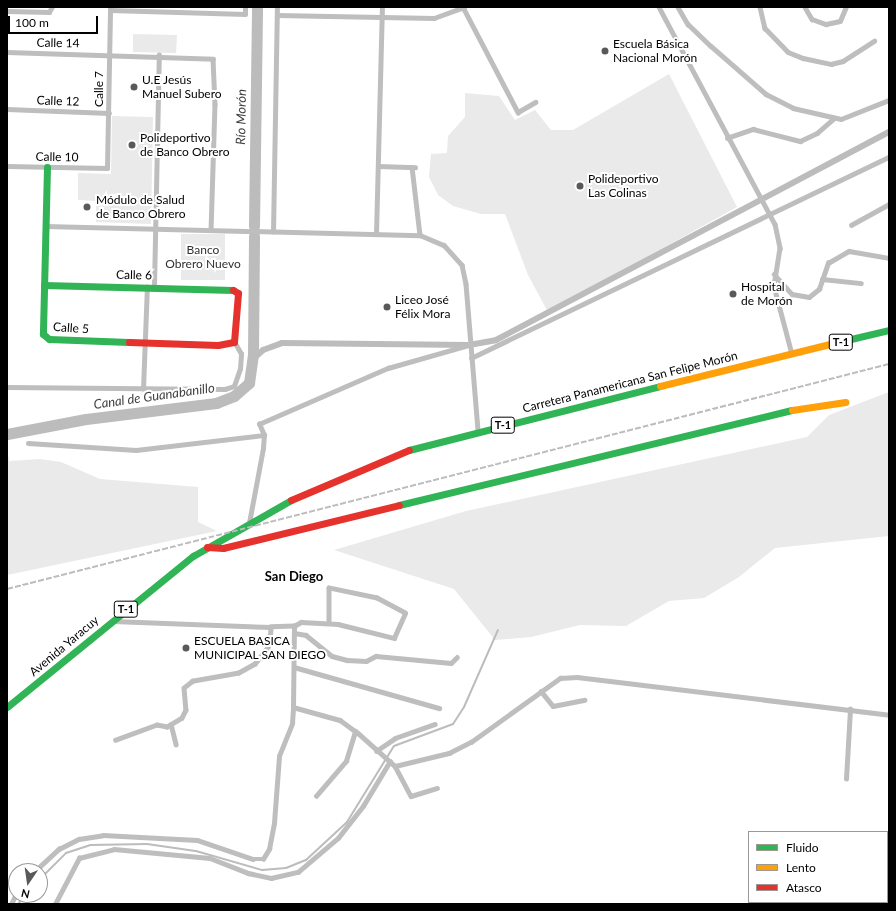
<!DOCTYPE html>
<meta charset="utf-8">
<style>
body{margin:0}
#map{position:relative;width:896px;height:911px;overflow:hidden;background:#fff;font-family:Lato,sans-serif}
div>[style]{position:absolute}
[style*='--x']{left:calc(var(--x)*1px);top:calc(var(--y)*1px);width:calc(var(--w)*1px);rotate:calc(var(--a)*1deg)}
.green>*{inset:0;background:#eaeaea}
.stream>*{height:2px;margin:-1px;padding:0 1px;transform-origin:1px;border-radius:1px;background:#bcbcbc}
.canal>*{height:6px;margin:-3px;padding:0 3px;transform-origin:3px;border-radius:3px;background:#bcbcbc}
.river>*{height:11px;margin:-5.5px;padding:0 5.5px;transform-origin:5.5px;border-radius:5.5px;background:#bcbcbc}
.street>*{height:4.5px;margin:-2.25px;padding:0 2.25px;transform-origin:2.25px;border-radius:2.25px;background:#bebebe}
.fast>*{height:7px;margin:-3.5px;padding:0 3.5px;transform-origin:3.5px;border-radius:3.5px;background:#30b455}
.slow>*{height:7px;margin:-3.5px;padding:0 3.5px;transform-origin:3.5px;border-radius:3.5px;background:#ff9f0a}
.jam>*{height:7px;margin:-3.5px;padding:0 3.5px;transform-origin:3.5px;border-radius:3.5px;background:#e5322d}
.rail>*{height:2px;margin-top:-1px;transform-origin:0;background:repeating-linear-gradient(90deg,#bdbdbd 0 6px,transparent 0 8px)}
.dots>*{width:11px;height:11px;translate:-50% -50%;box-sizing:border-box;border:2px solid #fff;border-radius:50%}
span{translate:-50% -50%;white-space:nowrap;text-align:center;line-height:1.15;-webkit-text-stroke:4px #fff;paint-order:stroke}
.shield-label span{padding:1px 3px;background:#fff;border:1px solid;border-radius:3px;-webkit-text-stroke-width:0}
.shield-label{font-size:11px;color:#000;font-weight:700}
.street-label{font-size:12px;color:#000}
.poi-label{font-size:12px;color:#000}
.left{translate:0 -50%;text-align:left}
.park-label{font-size:12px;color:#303030}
.water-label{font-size:13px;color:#414141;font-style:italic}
.neighbourhood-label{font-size:13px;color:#000;font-weight:700}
.frame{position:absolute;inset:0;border:8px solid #000;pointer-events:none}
.legend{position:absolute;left:748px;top:831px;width:140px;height:72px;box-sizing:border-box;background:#fff;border:1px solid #999;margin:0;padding:5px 7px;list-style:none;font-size:12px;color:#000}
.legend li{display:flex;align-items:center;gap:8px;height:20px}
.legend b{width:20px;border:1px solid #999}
.north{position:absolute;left:8px;top:863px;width:40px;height:40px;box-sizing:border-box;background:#fff;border:1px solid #999;border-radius:50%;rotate:193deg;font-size:11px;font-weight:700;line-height:16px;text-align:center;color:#000}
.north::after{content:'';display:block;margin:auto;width:14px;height:18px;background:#595959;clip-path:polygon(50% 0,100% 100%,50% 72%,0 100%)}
.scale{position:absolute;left:8px;top:16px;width:90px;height:18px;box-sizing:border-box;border:2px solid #000;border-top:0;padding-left:5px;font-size:12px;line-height:14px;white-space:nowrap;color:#000;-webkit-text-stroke:3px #fff;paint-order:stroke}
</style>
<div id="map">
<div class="green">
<i style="clip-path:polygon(133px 34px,177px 35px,176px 53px,133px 52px)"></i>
<i style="clip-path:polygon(669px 74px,737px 207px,548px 312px,528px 275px,505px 214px,481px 214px,453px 206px,438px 195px,429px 177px,431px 154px,447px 153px,448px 136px,465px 117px,465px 93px,499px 96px,515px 120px,535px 110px,551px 130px,573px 130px)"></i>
<i style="clip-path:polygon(112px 116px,153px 117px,151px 224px,96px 222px,96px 201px,78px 200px,78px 173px,111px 174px)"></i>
<i style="clip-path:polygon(181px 234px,225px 234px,225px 280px,181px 280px)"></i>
<i style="clip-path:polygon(889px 392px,889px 536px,775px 548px,739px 577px,704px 598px,669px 601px,626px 626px,580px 625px,531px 637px,495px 640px,454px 589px,334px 550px,466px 511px,807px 437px,829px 415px)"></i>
<i style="clip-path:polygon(7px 446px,9px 461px,40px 459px,61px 462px,100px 479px,198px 487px,198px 522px,217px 531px,7px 575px)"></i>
</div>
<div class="stream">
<i style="--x:40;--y:879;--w:37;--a:-45"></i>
<i style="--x:66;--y:853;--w:25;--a:-18"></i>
<i style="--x:90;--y:845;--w:57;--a:-1"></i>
<i style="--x:147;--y:844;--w:49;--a:8.1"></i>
<i style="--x:196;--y:851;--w:69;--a:16.1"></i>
<i style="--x:262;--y:870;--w:24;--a:-5"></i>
<i style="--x:286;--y:868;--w:22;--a:-22"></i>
<i style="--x:306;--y:860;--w:56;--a:-42.8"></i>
<i style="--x:347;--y:822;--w:89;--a:-58.3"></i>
<i style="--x:394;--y:746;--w:63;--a:-20.4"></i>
<i style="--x:453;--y:724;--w:20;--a:-57"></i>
<i style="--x:464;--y:707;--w:84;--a:-66.2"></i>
<i style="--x:18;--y:904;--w:12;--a:-48"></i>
</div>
<div class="canal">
<i style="--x:252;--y:360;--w:15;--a:-42"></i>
<i style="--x:263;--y:350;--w:20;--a:-20"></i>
<i style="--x:282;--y:343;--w:187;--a:0.6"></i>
<i style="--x:469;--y:345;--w:27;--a:-10"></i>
<i style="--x:496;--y:340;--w:445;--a:-27.9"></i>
</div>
<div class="river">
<i style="--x:254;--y:226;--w:219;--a:-89.2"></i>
<i style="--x:7;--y:434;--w:80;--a:-10.8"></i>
<i style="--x:86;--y:419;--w:131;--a:-7"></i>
<i style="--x:216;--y:403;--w:19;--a:-21"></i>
<i style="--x:234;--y:396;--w:20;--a:-41"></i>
<i style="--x:249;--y:383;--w:29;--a:-82"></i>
<i style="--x:253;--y:354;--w:118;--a:-89.5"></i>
</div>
<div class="street">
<i style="--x:463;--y:7;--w:119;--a:62.4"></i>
<i style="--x:518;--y:112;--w:20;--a:-30"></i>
<i style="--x:659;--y:7;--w:246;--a:61.9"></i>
<i style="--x:775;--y:224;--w:25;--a:78"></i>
<i style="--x:780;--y:248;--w:38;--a:99"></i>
<i style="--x:774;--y:286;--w:70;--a:75.2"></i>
<i style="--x:678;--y:7;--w:20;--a:60"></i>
<i style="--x:688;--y:24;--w:32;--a:44"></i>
<i style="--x:711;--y:46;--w:73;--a:41.1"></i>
<i style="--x:766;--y:94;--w:30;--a:27"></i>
<i style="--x:793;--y:108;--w:49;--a:12.9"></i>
<i style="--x:841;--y:119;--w:52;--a:-21.6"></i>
<i style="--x:760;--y:7;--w:22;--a:77"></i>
<i style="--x:765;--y:28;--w:33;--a:46"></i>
<i style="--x:788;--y:52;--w:16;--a:22"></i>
<i style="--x:803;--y:58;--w:29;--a:12"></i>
<i style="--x:831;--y:64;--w:12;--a:-14"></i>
<i style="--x:843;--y:61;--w:37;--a:-33"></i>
<i style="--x:805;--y:7;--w:14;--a:60"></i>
<i style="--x:812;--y:19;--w:15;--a:20"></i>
<i style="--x:826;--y:24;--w:14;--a:-12"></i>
<i style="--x:840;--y:21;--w:15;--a:-67"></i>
<i style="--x:110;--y:10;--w:135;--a:1.7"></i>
<i style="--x:245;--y:14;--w:7;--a:-90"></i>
<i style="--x:7;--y:11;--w:42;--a:1.4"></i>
<i style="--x:49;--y:12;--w:6;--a:-59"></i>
<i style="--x:277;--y:15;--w:157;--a:1.1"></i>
<i style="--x:434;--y:18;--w:32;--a:-20"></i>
<i style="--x:7;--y:52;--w:206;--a:1.9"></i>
<i style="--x:213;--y:59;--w:45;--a:87.5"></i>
<i style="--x:215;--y:104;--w:126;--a:91.8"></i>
<i style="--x:7;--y:109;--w:102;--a:2.2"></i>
<i style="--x:727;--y:138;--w:28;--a:-19"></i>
<i style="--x:753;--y:129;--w:49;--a:14.3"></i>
<i style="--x:800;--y:141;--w:19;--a:-25"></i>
<i style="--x:817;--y:133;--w:21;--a:-41"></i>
<i style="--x:7;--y:166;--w:100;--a:1.1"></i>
<i style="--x:107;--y:168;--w:161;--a:-88.9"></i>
<i style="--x:378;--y:166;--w:37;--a:2"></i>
<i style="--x:412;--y:167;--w:68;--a:83.3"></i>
<i style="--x:851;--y:225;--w:43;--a:-28.9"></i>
<i style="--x:45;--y:226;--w:375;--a:1.4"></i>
<i style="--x:420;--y:235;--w:26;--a:23"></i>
<i style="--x:444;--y:245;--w:27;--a:48"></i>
<i style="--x:462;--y:265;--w:19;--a:78"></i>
<i style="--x:466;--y:284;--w:147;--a:85.3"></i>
<i style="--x:273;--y:232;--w:225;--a:-89"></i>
<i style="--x:376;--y:234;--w:227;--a:-88.5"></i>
<i style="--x:774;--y:274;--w:27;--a:48"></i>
<i style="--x:792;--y:294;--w:17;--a:10"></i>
<i style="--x:809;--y:297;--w:13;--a:-39"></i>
<i style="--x:819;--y:289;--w:28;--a:-71"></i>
<i style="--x:828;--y:263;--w:24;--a:-30"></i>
<i style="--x:849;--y:251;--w:41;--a:9.9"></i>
<i style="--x:822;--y:279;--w:39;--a:6"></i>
<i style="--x:154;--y:286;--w:231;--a:-88.8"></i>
<i style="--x:471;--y:358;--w:464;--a:-25.7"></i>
<i style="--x:7;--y:387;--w:218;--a:0.5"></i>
<i style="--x:225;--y:389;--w:9;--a:-18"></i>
<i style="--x:234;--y:386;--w:18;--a:-71"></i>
<i style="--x:240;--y:369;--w:15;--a:-86"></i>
<i style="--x:241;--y:354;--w:14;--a:-120"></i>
<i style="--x:143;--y:389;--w:102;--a:-87.8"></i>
<i style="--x:28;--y:443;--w:108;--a:3.7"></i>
<i style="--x:136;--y:450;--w:129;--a:-6.7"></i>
<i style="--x:249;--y:523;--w:76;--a:-79.4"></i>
<i style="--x:263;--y:448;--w:13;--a:-86"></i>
<i style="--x:264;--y:435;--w:12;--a:-114"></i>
<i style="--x:259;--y:424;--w:141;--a:-23.5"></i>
<i style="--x:388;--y:368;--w:84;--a:-15.9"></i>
<i style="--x:113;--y:621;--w:158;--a:2.2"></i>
<i style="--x:271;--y:627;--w:18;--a:93"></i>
<i style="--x:270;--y:645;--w:24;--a:128"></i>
<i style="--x:255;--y:664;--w:18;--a:151"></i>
<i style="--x:239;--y:673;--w:47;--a:170.1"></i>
<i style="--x:193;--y:681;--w:11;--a:142"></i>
<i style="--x:184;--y:688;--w:22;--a:85"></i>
<i style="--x:186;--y:710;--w:9;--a:117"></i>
<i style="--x:182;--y:718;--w:17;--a:149"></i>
<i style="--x:167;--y:727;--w:10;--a:-169"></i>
<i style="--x:157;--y:725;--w:44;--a:159.9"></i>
<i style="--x:294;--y:626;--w:8;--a:-30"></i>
<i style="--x:301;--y:622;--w:37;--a:3"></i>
<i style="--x:338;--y:624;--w:58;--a:14"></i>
<i style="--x:394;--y:638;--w:27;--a:-66"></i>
<i style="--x:405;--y:613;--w:32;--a:-152"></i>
<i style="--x:377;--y:598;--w:49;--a:-168.2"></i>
<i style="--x:329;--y:588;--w:35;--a:90"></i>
<i style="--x:294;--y:633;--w:12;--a:9"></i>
<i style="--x:306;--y:635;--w:33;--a:39"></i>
<i style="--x:332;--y:656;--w:16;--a:15"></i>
<i style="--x:347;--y:660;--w:19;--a:3"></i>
<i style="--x:366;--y:661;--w:11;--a:-27"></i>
<i style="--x:376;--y:656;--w:75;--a:5.3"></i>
<i style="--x:451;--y:663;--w:8;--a:-45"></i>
<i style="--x:294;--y:667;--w:151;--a:15.8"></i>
<i style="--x:541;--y:691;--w:19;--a:51"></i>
<i style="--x:553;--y:706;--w:32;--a:-11"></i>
<i style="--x:293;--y:707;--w:49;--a:15.5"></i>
<i style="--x:340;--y:720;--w:22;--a:36"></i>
<i style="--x:358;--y:733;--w:50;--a:41.7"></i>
<i style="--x:395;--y:766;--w:34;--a:62"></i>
<i style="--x:411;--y:796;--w:27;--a:-17"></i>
<i style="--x:171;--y:724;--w:21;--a:76"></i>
<i style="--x:376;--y:751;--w:23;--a:-34"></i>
<i style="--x:395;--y:738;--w:42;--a:-19.3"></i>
<i style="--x:395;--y:766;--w:56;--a:-13.5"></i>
<i style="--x:449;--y:753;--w:25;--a:-27"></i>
<i style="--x:471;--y:742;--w:110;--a:-35.7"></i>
<i style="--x:560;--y:678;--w:17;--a:-3"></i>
<i style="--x:577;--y:677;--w:314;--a:6.9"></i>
<i style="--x:846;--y:779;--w:70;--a:-86.7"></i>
<i style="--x:316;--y:796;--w:46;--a:-49.4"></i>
<i style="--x:346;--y:761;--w:31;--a:-73"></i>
<i style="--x:35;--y:871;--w:33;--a:-43"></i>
<i style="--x:59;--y:849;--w:22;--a:-27"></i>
<i style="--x:79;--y:839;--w:24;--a:-9"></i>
<i style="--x:103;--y:835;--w:94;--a:3"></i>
<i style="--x:197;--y:840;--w:59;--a:18.7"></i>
<i style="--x:253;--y:859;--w:10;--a:0"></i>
<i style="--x:263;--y:859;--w:12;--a:-59"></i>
<i style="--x:269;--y:849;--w:26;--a:-79"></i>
<i style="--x:274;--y:823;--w:67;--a:-85.7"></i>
<i style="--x:279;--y:756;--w:35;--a:-68"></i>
<i style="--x:292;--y:723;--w:16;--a:-86"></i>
<i style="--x:293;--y:707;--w:81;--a:-89.3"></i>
<i style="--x:294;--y:626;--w:23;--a:178"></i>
<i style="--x:11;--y:904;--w:11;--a:-63"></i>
<i style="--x:55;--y:904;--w:52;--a:-62.4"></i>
<i style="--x:79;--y:858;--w:36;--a:-14"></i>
<i style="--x:114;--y:849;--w:96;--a:5.4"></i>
<i style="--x:210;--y:858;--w:41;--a:21.5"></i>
<i style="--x:248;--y:873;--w:24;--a:12"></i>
<i style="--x:271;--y:878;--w:28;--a:-13"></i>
<i style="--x:298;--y:872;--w:52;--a:-40.4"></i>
<i style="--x:338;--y:838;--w:41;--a:-52"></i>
<i style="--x:363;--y:806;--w:52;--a:-59"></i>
</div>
<div class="fast">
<i style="--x:47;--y:167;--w:167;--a:91.4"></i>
<i style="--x:43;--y:334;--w:8;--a:40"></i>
<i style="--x:49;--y:339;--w:80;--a:2.1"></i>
<i style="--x:44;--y:285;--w:189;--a:1.5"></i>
<i style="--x:834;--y:343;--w:57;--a:-13.3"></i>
<i style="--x:409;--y:450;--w:259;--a:-14.3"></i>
<i style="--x:399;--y:505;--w:404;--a:-13.6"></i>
<i style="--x:7;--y:707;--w:240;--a:-39.1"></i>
<i style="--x:193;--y:556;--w:113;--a:-29.7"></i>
</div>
<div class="slow">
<i style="--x:660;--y:386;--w:179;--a:-13.9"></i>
<i style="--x:792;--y:410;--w:54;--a:-8.6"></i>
</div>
<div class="jam">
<i style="--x:129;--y:342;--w:89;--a:1.9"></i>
<i style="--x:218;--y:345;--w:16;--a:-11"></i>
<i style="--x:234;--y:342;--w:49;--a:-85.3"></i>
<i style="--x:238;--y:293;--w:6;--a:-149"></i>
<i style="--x:291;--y:500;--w:128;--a:-23"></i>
<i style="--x:207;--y:547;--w:16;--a:4"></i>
<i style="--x:223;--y:548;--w:181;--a:-13.7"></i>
</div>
<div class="rail">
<i style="--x:7;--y:589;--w:910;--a:-14.31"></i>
</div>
<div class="dots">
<i style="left:605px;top:51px;background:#595959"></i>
<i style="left:134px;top:87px;background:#595959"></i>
<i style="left:132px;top:145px;background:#595959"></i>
<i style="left:580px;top:186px;background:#595959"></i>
<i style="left:87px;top:207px;background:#595959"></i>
<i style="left:733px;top:294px;background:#595959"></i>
<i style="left:387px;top:307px;background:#595959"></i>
<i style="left:186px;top:648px;background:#595959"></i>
</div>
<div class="shield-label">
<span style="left:841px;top:342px">T-1</span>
<span style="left:503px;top:425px">T-1</span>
<span style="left:126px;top:609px">T-1</span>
</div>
<div class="street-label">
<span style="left:58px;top:43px;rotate:1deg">Calle 14</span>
<span style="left:99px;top:89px;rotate:-90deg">Calle 7</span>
<span style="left:58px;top:101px;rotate:2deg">Calle 12</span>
<span style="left:57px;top:157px;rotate:1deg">Calle 10</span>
<span style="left:134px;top:275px;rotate:1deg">Calle 6</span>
<span style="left:71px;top:328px;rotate:4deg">Calle 5</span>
<span style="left:630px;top:382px;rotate:-14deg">Carretera Panamericana San Felipe Morón</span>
<span style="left:64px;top:646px;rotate:-40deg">Avenida Yaracuy</span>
</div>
<div class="poi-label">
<span class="left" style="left:613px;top:51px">Escuela Básica<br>Nacional Morón</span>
<span class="left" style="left:142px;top:87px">U.E Jesús<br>Manuel Subero</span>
<span class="left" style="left:140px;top:145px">Polideportivo<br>de Banco Obrero</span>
<span class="left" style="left:588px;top:186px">Polideportivo<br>Las Colinas</span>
<span class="left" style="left:96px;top:207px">Módulo de Salud<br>de Banco Obrero</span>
<span class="left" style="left:741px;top:294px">Hospital<br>de Morón</span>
<span class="left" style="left:395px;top:307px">Liceo José<br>Félix Mora</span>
<span class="left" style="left:194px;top:648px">ESCUELA BASICA<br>MUNICIPAL SAN DIEGO</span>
</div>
<div class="park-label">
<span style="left:203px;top:257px">Banco<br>Obrero Nuevo</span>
</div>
<div class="water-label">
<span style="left:241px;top:117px;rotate:-89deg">Río Morón</span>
<span style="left:154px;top:396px;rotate:-8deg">Canal de Guanabanillo</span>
</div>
<div class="neighbourhood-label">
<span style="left:294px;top:576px">San Diego</span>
</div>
<div class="frame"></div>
<ul class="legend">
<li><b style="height:5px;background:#30b455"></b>Fluido</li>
<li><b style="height:5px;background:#ff9f0a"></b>Lento</li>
<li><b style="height:5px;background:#e5322d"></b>Atasco</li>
</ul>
<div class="north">N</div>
<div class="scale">100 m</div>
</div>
